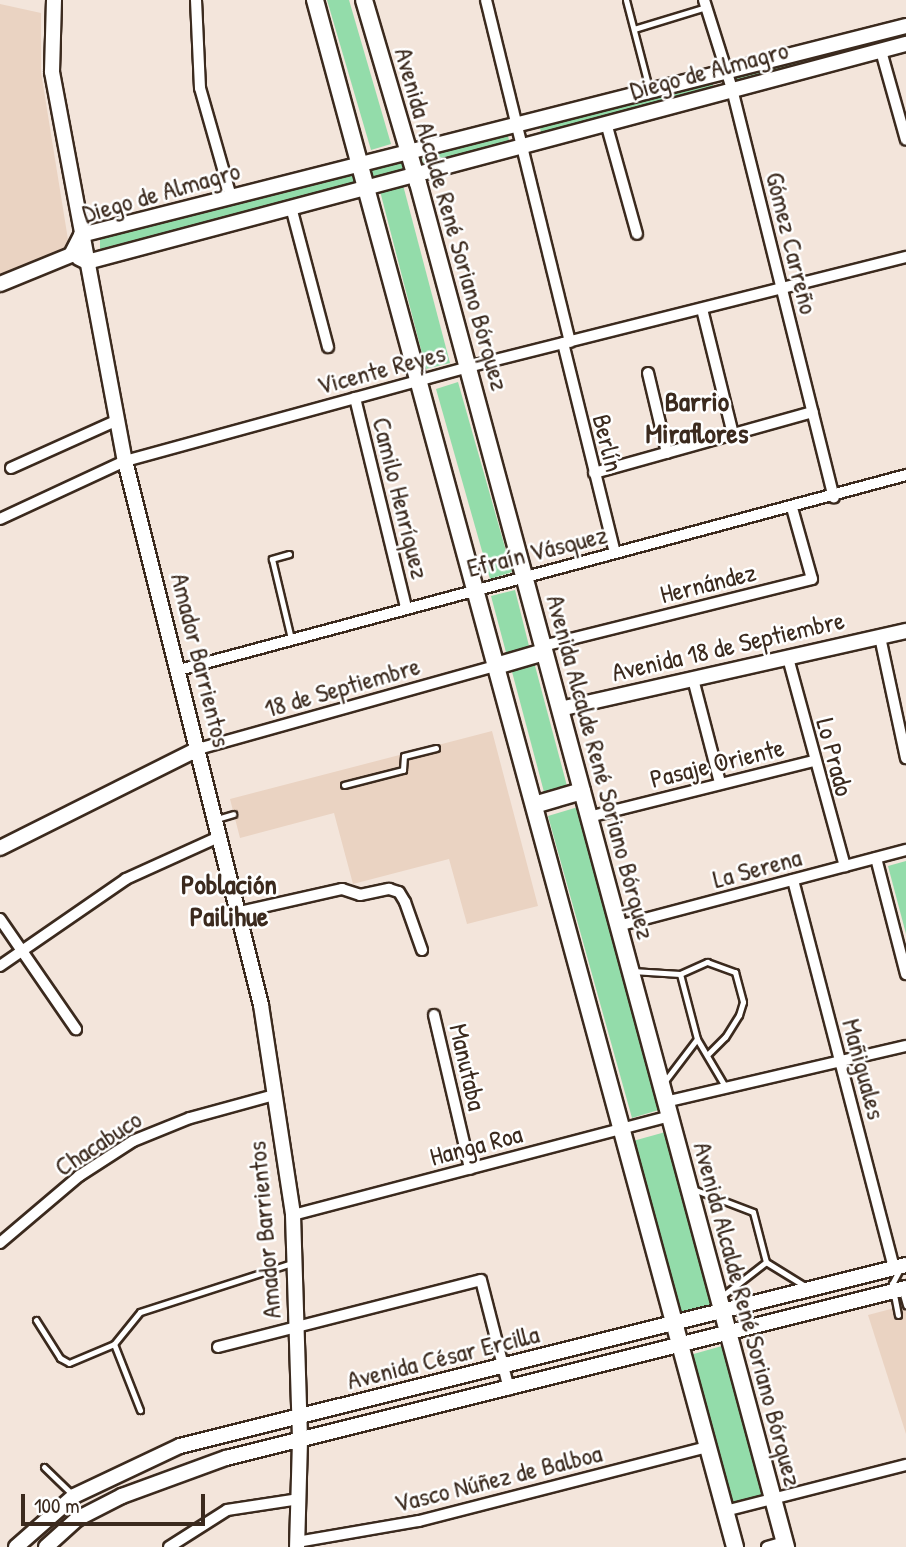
<!DOCTYPE html>
<meta charset="utf-8">
<style>
body{margin:0}
#map{position:relative;width:906px;height:1547px;overflow:hidden;background:#f3e5db;font-family:"Patrick Hand",sans-serif}
div>[style]{position:absolute}
[style*='--x']{left:calc(var(--x)*1px);top:calc(var(--y)*1px);width:calc(var(--w)*1px);rotate:calc(var(--a)*1deg)}
.built>*{inset:0;background:#ead3c2}
.green>*{inset:0;background:#93dcaa}
.roads{filter:drop-shadow(2px 0 #3b2a1e) drop-shadow(-2px 0 #3b2a1e) drop-shadow(0 2px #3b2a1e) drop-shadow(0 -2px #3b2a1e)}
.lane>*{height:5px;margin:-2.5px;padding:0 2.5px;transform-origin:2.5px;border-radius:2.5px;background:#fff}
.street>*{height:10px;margin:-5px;padding:0 5px;transform-origin:5px;border-radius:5px;background:#fff}
.secondary>*{height:14px;margin:-7px;padding:0 7px;transform-origin:7px;border-radius:7px;background:#fff}
.primary>*{height:16px;margin:-8px;padding:0 8px;transform-origin:8px;border-radius:8px;background:#fff}
span{translate:-50% -50%;white-space:nowrap;text-align:center;line-height:1.15;-webkit-text-stroke:5px #fff;paint-order:stroke}
.street-label{font-size:26px;color:#3b2a1e}
.neighbourhood-label{font-size:28px;color:#3b2a1e;font-weight:700}
.scale{position:absolute;left:21px;top:1494px;width:184px;height:32px;box-sizing:border-box;border:4px solid #3b2a1e;border-top:0;padding-left:9px;font-size:21px;line-height:24px;white-space:nowrap;color:#3b2a1e;-webkit-text-stroke:5px #fff;paint-order:stroke}
</style>
<div id="map">
<div class="built">
<i style="clip-path:polygon(0 4px,41px 13px,41px 72px,70px 252px,0 282px)"></i>
<i style="clip-path:polygon(492px 731px,538px 906px,467px 924px,449px 859px,353px 884px,334px 813px,240px 838px,230px 799px)"></i>
<i style="clip-path:polygon(906px 1305px,906px 1434px,868px 1315px)"></i>
</div>
<div class="green">
<i style="clip-path:polygon(327px 0,349px 0,391px 144px,371px 150px)"></i>
<i style="clip-path:polygon(906px 30px,906px 40px,737px 83px,734px 73px)"></i>
<i style="clip-path:polygon(711px 79px,714px 89px,541px 133px,540px 127px)"></i>
<i style="clip-path:polygon(507px 133px,510px 143px,423px 166px,422px 155px)"></i>
<i style="clip-path:polygon(405px 159px,408px 168px,370px 178px,367px 169px)"></i>
<i style="clip-path:polygon(354px 174px,355px 183px,100px 249px,100px 238px)"></i>
<i style="clip-path:polygon(403px 185px,450px 363px,426px 369px,380px 191px)"></i>
<i style="clip-path:polygon(458px 382px,512px 572px,490px 579px,436px 389px)"></i>
<i style="clip-path:polygon(515px 590px,530px 650px,507px 656px,491px 596px)"></i>
<i style="clip-path:polygon(534px 662px,567px 786px,544px 792px,511px 668px)"></i>
<i style="clip-path:polygon(578px 807px,662px 1109px,632px 1118px,548px 816px)"></i>
<i style="clip-path:polygon(906px 861px,906px 934px,888px 866px)"></i>
<i style="clip-path:polygon(669px 1131px,717px 1305px,681px 1315px,633px 1141px)"></i>
<i style="clip-path:polygon(722px 1346px,764px 1497px,732px 1506px,690px 1355px)"></i>
</div>
<div class="roads">
<div class="lane">
<i style="--x:626;--y:0;--w:91;--a:75.4"></i>
<i style="--x:634;--y:29;--w:75;--a:-17"></i>
<i style="--x:289;--y:554;--w:18;--a:164"></i>
<i style="--x:272;--y:559;--w:82;--a:76.6"></i>
<i style="--x:344;--y:785;--w:61;--a:-14.3"></i>
<i style="--x:403;--y:770;--w:14;--a:-86"></i>
<i style="--x:404;--y:756;--w:33;--a:-14"></i>
<i style="--x:217;--y:819;--w:17;--a:-17"></i>
<i style="--x:632;--y:971;--w:48;--a:3.6"></i>
<i style="--x:680;--y:974;--w:67;--a:75.3"></i>
<i style="--x:697;--y:1039;--w:57;--a:59.4"></i>
<i style="--x:680;--y:974;--w:30;--a:-24"></i>
<i style="--x:707;--y:962;--w:30;--a:20"></i>
<i style="--x:735;--y:972;--w:31;--a:75"></i>
<i style="--x:743;--y:1002;--w:14;--a:107"></i>
<i style="--x:739;--y:1015;--w:26;--a:122"></i>
<i style="--x:725;--y:1037;--w:25;--a:135"></i>
<i style="--x:665;--y:1081;--w:53;--a:-52.7"></i>
<i style="--x:693;--y:1189;--w:64;--a:21"></i>
<i style="--x:753;--y:1212;--w:52;--a:75.4"></i>
<i style="--x:766;--y:1262;--w:57;--a:142.1"></i>
<i style="--x:766;--y:1262;--w:46;--a:31.6"></i>
<i style="--x:902;--y:1291;--w:15;--a:74"></i>
<i style="--x:898;--y:1315;--w:32;--a:-101"></i>
<i style="--x:892;--y:1284;--w:15;--a:-62"></i>
<i style="--x:36;--y:1320;--w:45;--a:57.7"></i>
<i style="--x:60;--y:1358;--w:10;--a:29"></i>
<i style="--x:69;--y:1363;--w:49;--a:-22.9"></i>
<i style="--x:114;--y:1344;--w:41;--a:-50.9"></i>
<i style="--x:140;--y:1312;--w:160;--a:-17.9"></i>
<i style="--x:114;--y:1344;--w:71;--a:68.5"></i>
<i style="--x:44;--y:1467;--w:42;--a:44"></i>
</div>
<div class="street">
<i style="--x:196;--y:0;--w:88;--a:87.4"></i>
<i style="--x:200;--y:88;--w:113;--a:74.1"></i>
<i style="--x:486;--y:0;--w:352;--a:76.2"></i>
<i style="--x:704;--y:0;--w:93;--a:72.5"></i>
<i style="--x:732;--y:89;--w:421;--a:76"></i>
<i style="--x:881;--y:51;--w:92;--a:74.3"></i>
<i style="--x:606;--y:123;--w:115;--a:74.4"></i>
<i style="--x:291;--y:207;--w:145;--a:75.2"></i>
<i style="--x:702;--y:309;--w:129;--a:76.1"></i>
<i style="--x:563;--y:343;--w:216;--a:76.1"></i>
<i style="--x:648;--y:373;--w:82;--a:76.6"></i>
<i style="--x:355;--y:398;--w:215;--a:76.3"></i>
<i style="--x:11;--y:468;--w:117;--a:-24.2"></i>
<i style="--x:594;--y:473;--w:227;--a:-15.6"></i>
<i style="--x:0;--y:519;--w:138;--a:-24.9"></i>
<i style="--x:125;--y:461;--w:356;--a:-15.3"></i>
<i style="--x:468;--y:367;--w:452;--a:-14.1"></i>
<i style="--x:880;--y:637;--w:124;--a:77.9"></i>
<i style="--x:543;--y:646;--w:277;--a:-14"></i>
<i style="--x:812;--y:579;--w:74;--a:-105.7"></i>
<i style="--x:788;--y:658;--w:216;--a:74.7"></i>
<i style="--x:179;--y:670;--w:753;--a:-15.01"></i>
<i style="--x:693;--y:679;--w:107;--a:75.4"></i>
<i style="--x:198;--y:749;--w:309;--a:-15.6"></i>
<i style="--x:589;--y:817;--w:232;--a:-14"></i>
<i style="--x:876;--y:858;--w:120;--a:75.5"></i>
<i style="--x:793;--y:880;--w:401;--a:75.4"></i>
<i style="--x:240;--y:912;--w:105;--a:-12.7"></i>
<i style="--x:342;--y:889;--w:19;--a:18"></i>
<i style="--x:360;--y:895;--w:30;--a:-12"></i>
<i style="--x:389;--y:889;--w:10;--a:17"></i>
<i style="--x:399;--y:892;--w:12;--a:59"></i>
<i style="--x:405;--y:902;--w:51;--a:70.5"></i>
<i style="--x:0;--y:919;--w:134;--a:55.4"></i>
<i style="--x:618;--y:926;--w:298;--a:-14.8"></i>
<i style="--x:0;--y:966;--w:153;--a:-34.6"></i>
<i style="--x:126;--y:879;--w:104;--a:-24.4"></i>
<i style="--x:434;--y:1015;--w:158;--a:76.8"></i>
<i style="--x:665;--y:1102;--w:247;--a:-13.1"></i>
<i style="--x:293;--y:1215;--w:390;--a:-14.7"></i>
<i style="--x:0;--y:1243;--w:104;--a:-40.3"></i>
<i style="--x:79;--y:1176;--w:64;--a:-32.9"></i>
<i style="--x:133;--y:1141;--w:61;--a:-22"></i>
<i style="--x:190;--y:1118;--w:87;--a:-15.3"></i>
<i style="--x:218;--y:1347;--w:271;--a:-14.3"></i>
<i style="--x:481;--y:1280;--w:113;--a:75.6"></i>
<i style="--x:725;--y:1511;--w:187;--a:-14.3"></i>
<i style="--x:297;--y:1542;--w:124;--a:-9.8"></i>
<i style="--x:419;--y:1521;--w:298;--a:-14.4"></i>
<i style="--x:169;--y:1547;--w:69;--a:-32.5"></i>
<i style="--x:227;--y:1510;--w:73;--a:-8.7"></i>
<i style="--x:767;--y:1547;--w:18;--a:-16"></i>
</div>
<div class="secondary">
<i style="--x:54;--y:0;--w:72;--a:91.6"></i>
<i style="--x:52;--y:72;--w:396;--a:79.4"></i>
<i style="--x:125;--y:461;--w:561;--a:75.96"></i>
<i style="--x:261;--y:1005;--w:212;--a:81.3"></i>
<i style="--x:293;--y:1215;--w:226;--a:88.2"></i>
<i style="--x:300;--y:1441;--w:106;--a:91.6"></i>
<i style="--x:71;--y:255;--w:22;--a:-63"></i>
<i style="--x:81;--y:235;--w:851;--a:-14.22"></i>
<i style="--x:79;--y:258;--w:9;--a:27"></i>
<i style="--x:87;--y:262;--w:848;--a:-14.91"></i>
<i style="--x:0;--y:284;--w:77;--a:-22.2"></i>
<i style="--x:560;--y:709;--w:355;--a:-12.7"></i>
<i style="--x:0;--y:848;--w:221;--a:-26.6"></i>
<i style="--x:16;--y:1547;--w:77;--a:-41.3"></i>
<i style="--x:74;--y:1496;--w:117;--a:-25.3"></i>
<i style="--x:180;--y:1446;--w:748;--a:-14"></i>
<i style="--x:46;--y:1547;--w:42;--a:-42.1"></i>
<i style="--x:77;--y:1519;--w:51;--a:-27.1"></i>
<i style="--x:122;--y:1496;--w:111;--a:-20.1"></i>
<i style="--x:226;--y:1458;--w:701;--a:-14.04"></i>
</div>
<div class="primary">
<i style="--x:315;--y:0;--w:1603;--a:74.81"></i>
<i style="--x:364;--y:0;--w:191;--a:73.6"></i>
<i style="--x:418;--y:183;--w:1413;--a:74.9"></i>
<i style="--x:496;--y:666;--w:50;--a:-16.3"></i>
<i style="--x:534;--y:805;--w:50;--a:-16.3"></i>
</div>
</div>
<div class="street-label">
<span style="left:709px;top:70px;rotate:-15deg">Diego de Almagro</span>
<span style="left:161px;top:192px;rotate:-16deg">Diego de Almagro</span>
<span style="left:452px;top:219px;rotate:74deg">Avenida Alcalde René Soriano Bórquez</span>
<span style="left:792px;top:243px;rotate:76deg">Gómez Carreño</span>
<span style="left:381px;top:369px;rotate:-15deg">Vicente Reyes</span>
<span style="left:608px;top:443px;rotate:76deg">Berlín</span>
<span style="left:401px;top:498px;rotate:76deg">Camilo Henríquez</span>
<span style="left:537px;top:551px;rotate:-14deg">Efraín Vásquez</span>
<span style="left:708px;top:583px;rotate:-14deg">Hernández</span>
<span style="left:728px;top:646px;rotate:-13deg">Avenida 18 de Septiembre</span>
<span style="left:201px;top:660px;rotate:76deg">Amador Barrientos</span>
<span style="left:342px;top:687px;rotate:-16deg">18 de Septiembre</span>
<span style="left:835px;top:757px;rotate:75deg">Lo Prado</span>
<span style="left:717px;top:763px;rotate:-14deg">Pasaje Oriente</span>
<span style="left:601px;top:767px;rotate:75deg">Avenida Alcalde René Soriano Bórquez</span>
<span style="left:757px;top:868px;rotate:-15deg">La Serena</span>
<span style="left:468px;top:1067px;rotate:77deg">Manutaba</span>
<span style="left:864px;top:1069px;rotate:75deg">Mañiguales</span>
<span style="left:98px;top:1143px;rotate:-33deg">Chacabuco</span>
<span style="left:476px;top:1145px;rotate:-15deg">Hanga Roa</span>
<span style="left:264px;top:1230px;rotate:-95deg">Amador Barrientos</span>
<span style="left:748px;top:1314px;rotate:75deg">Avenida Alcalde René Soriano Bórquez</span>
<span style="left:443px;top:1357px;rotate:-14deg">Avenida César Ercilla</span>
<span style="left:498px;top:1478px;rotate:-14deg">Vasco Núñez de Balboa</span>
</div>
<div class="neighbourhood-label">
<span style="left:697px;top:417px">Barrio<br>Miraflores</span>
<span style="left:229px;top:900px">Población<br>Pailihue</span>
</div>
<div class="scale">100 m</div>
</div>
